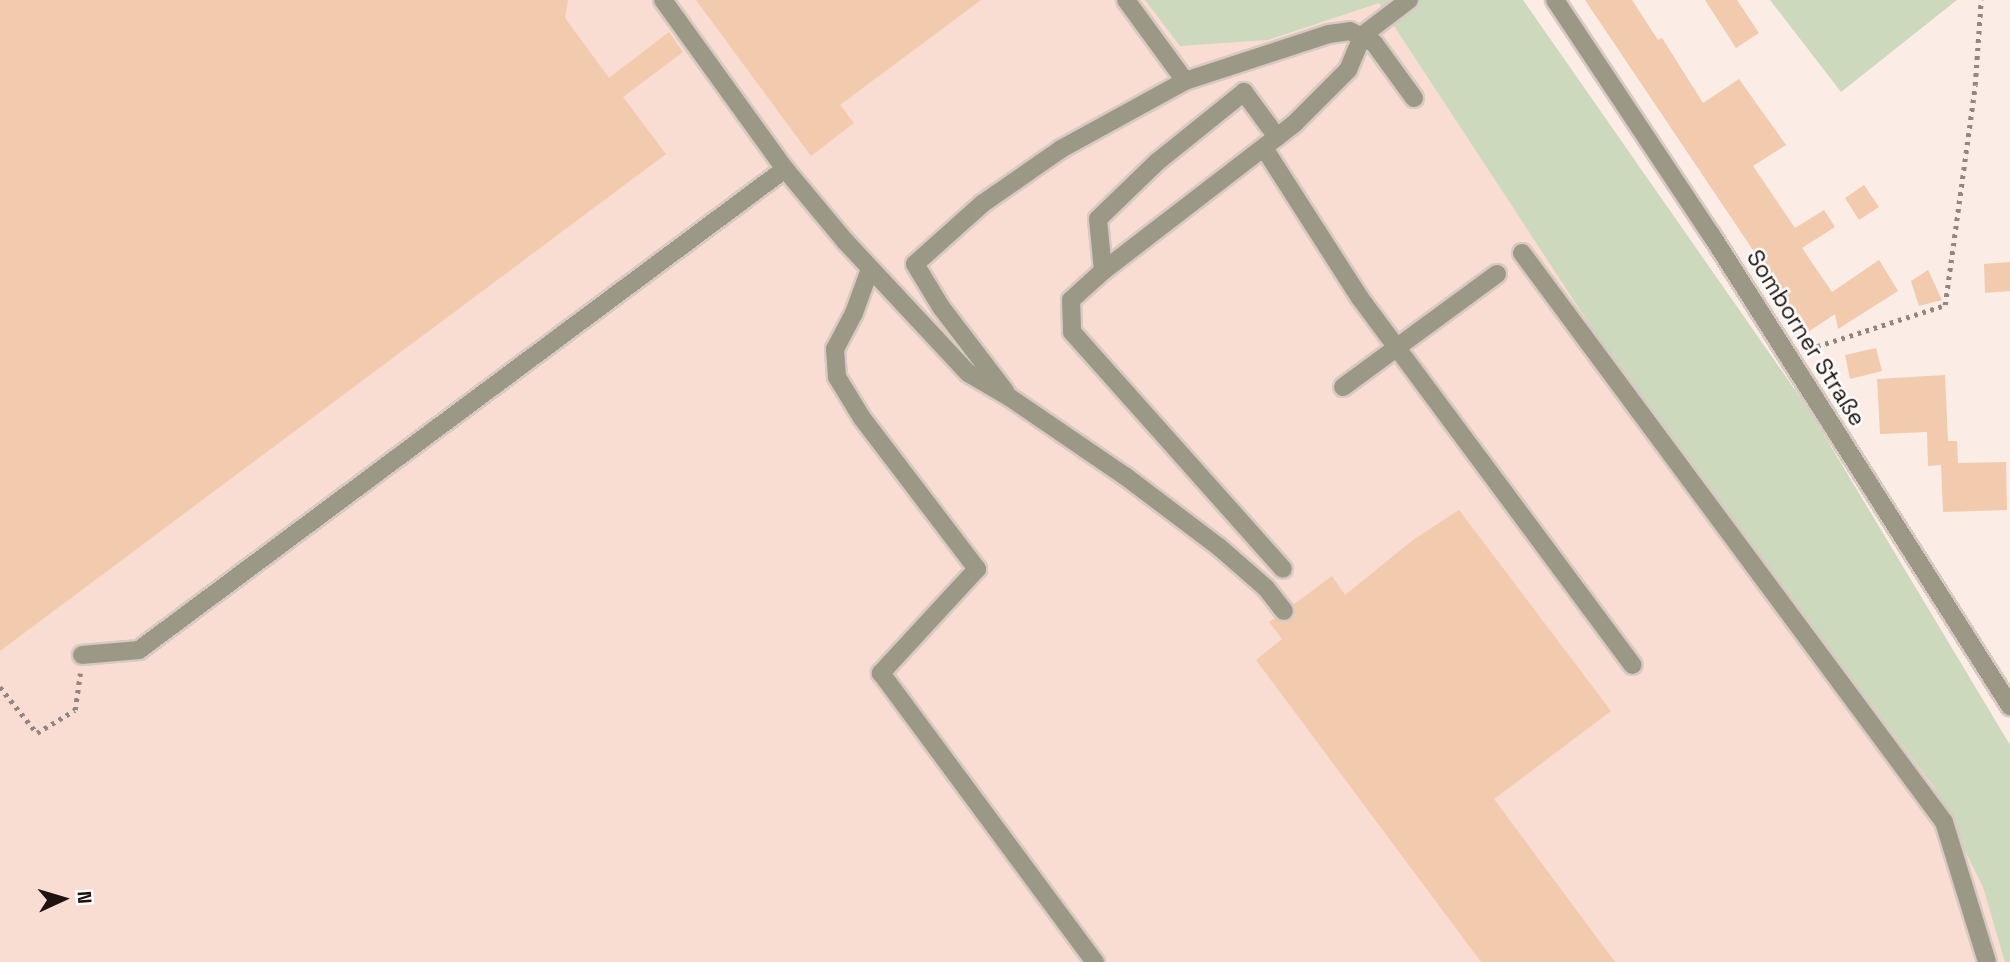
<!DOCTYPE html>
<meta charset="utf-8">
<style>
body{margin:0}
#map{position:relative;width:2010px;height:962px;overflow:hidden;background:#fcece6;font-family:"Space Grotesk",sans-serif}
div>[style]{position:absolute}
[style*='--x']{left:calc(var(--x)*1px);top:calc(var(--y)*1px);width:calc(var(--w)*1px);rotate:calc(var(--a)*1deg)}
.built>*{inset:0;background:#f9dcd2}
.green>*{inset:0;background:#ccd9bd}
.building>*{inset:0;background:#f2caad}
.path>*{height:4.5px;margin-top:-2.25px;transform-origin:0;background:repeating-linear-gradient(90deg,#948580 0 3.5px,transparent 0 8.5px)}
.roads{filter:drop-shadow(2px 0 #d9c9c3) drop-shadow(-2px 0 #d9c9c3) drop-shadow(0 2px #d9c9c3) drop-shadow(0 -2px #d9c9c3)}
.minor>*{height:18px;margin:-9px;padding:0 9px;transform-origin:9px;border-radius:9px;background:#9b9986}
span{translate:-50% -50%;white-space:nowrap;text-align:center;line-height:1.15;-webkit-text-stroke:5px #fff;paint-order:stroke}
.street-label{font-size:23px;color:#20120e}
.north{position:absolute;left:28px;top:864px;width:70px;height:70px;-webkit-text-stroke:5px #fff;paint-order:stroke;rotate:86deg;font-size:19px;font-weight:700;line-height:28px;text-align:center;color:#20120e}
.north::after{content:'';display:block;margin:auto;width:24px;height:32px;background:#20120e;clip-path:polygon(50% 0,100% 100%,50% 72%,0 100%)}
</style>
<div id="map">
<div class="built">
<i style="clip-path:polygon(0 0,1523px 0,1809px 410px,2010px 745px,2010px 962px,0 962px)"></i>
</div>
<div class="green">
<i style="clip-path:polygon(1145px 0,1523px 0,1809px 410px,2010px 745px,2010px 962px,2005px 962px,1983px 887px,1933px 786px,1628px 383px,1379px 3px,1268px 40px,1180px 46px)"></i>
<i style="clip-path:polygon(1770px 0,1957px 0,1841px 92px)"></i>
</div>
<div class="building">
<i style="clip-path:polygon(0 0,568px 0,565px 18px,609px 78px,669px 32px,683px 52px,623px 97px,666px 154px,0 651px)"></i>
<i style="clip-path:polygon(696px 0,981px 0,840px 105px,854px 123px,811px 156px)"></i>
<i style="clip-path:polygon(1585px 0,1632px 0,1658px 40px,1662px 38px,1703px 103px,1739px 79px,1786px 145px,1753px 166px,1795px 228px,1824px 210px,1835px 227px,1802px 248px,1832px 292px,1879px 260px,1898px 291px,1838px 329px,1835px 314px,1808px 332px)"></i>
<i style="clip-path:polygon(1705px 0,1737px 0,1759px 33px,1736px 48px)"></i>
<i style="clip-path:polygon(1864px 185px,1879px 207px,1859px 220px,1845px 198px)"></i>
<i style="clip-path:polygon(2010px 262px,2010px 291px,1985px 293px,1984px 264px)"></i>
<i style="clip-path:polygon(1928px 270px,1942px 300px,1919px 306px,1911px 281px)"></i>
<i style="clip-path:polygon(1876px 348px,1882px 371px,1850px 379px,1845px 355px)"></i>
<i style="clip-path:polygon(1945px 375px,1948px 441px,1957px 441px,1958px 463px,2006px 462px,2007px 510px,1943px 512px,1941px 465px,1928px 466px,1927px 432px,1880px 434px,1877px 379px)"></i>
<i style="clip-path:polygon(1459px 510px,1611px 711px,1494px 799px,1615px 962px,1481px 962px,1256px 660px,1282px 639px,1269px 622px,1275px 618px,1280px 622px,1290px 620px,1295px 615px,1293px 605px,1332px 576px,1345px 595px,1413px 540px)"></i>
</div>
<div class="path">
<i style="--x:1809;--y:349;--w:143;--a:-17.9"></i>
<i style="--x:1945;--y:305;--w:222;--a:-82.2"></i>
<i style="--x:1975;--y:85;--w:85;--a:-86"></i>
<i style="--x:0;--y:687;--w:59;--a:51.2"></i>
<i style="--x:37;--y:733;--w:44;--a:-31.2"></i>
<i style="--x:75;--y:710;--w:37;--a:-82"></i>
</div>
<div class="roads">
<div class="minor">
<i style="--x:663;--y:0;--w:208;--a:54.2"></i>
<i style="--x:785;--y:169;--w:94;--a:50.2"></i>
<i style="--x:845;--y:241;--w:180;--a:47"></i>
<i style="--x:968;--y:373;--w:48;--a:30.3"></i>
<i style="--x:1009;--y:397;--w:140;--a:34.3"></i>
<i style="--x:1125;--y:476;--w:118;--a:37.1"></i>
<i style="--x:1219;--y:547;--w:62;--a:41.1"></i>
<i style="--x:1266;--y:588;--w:29;--a:52"></i>
<i style="--x:1126;--y:0;--w:100;--a:53.9"></i>
<i style="--x:1555;--y:0;--w:283;--a:56.4"></i>
<i style="--x:1712;--y:236;--w:557;--a:57.62"></i>
<i style="--x:1277;--y:137;--w:56;--a:-126.3"></i>
<i style="--x:1244;--y:92;--w:112;--a:141.2"></i>
<i style="--x:1157;--y:162;--w:82;--a:136"></i>
<i style="--x:1098;--y:219;--w:52;--a:84.5"></i>
<i style="--x:1103;--y:271;--w:43;--a:137.8"></i>
<i style="--x:1071;--y:300;--w:32;--a:88"></i>
<i style="--x:1072;--y:332;--w:317;--a:48.3"></i>
<i style="--x:1264;--y:148;--w:178;--a:57.4"></i>
<i style="--x:1360;--y:298;--w:457;--a:53.4"></i>
<i style="--x:1522;--y:253;--w:708;--a:53.44"></i>
<i style="--x:1944;--y:822;--w:146;--a:72.9"></i>
<i style="--x:870;--y:269;--w:47;--a:110"></i>
<i style="--x:854;--y:313;--w:41;--a:117.8"></i>
<i style="--x:835;--y:349;--w:28;--a:86"></i>
<i style="--x:837;--y:377;--w:48;--a:58.6"></i>
<i style="--x:862;--y:418;--w:190;--a:52.7"></i>
<i style="--x:977;--y:569;--w:142;--a:132.7"></i>
<i style="--x:881;--y:673;--w:360;--a:53.5"></i>
<i style="--x:1103;--y:271;--w:242;--a:-37.6"></i>
<i style="--x:1295;--y:123;--w:75;--a:-45"></i>
<i style="--x:1348;--y:70;--w:38;--a:-67"></i>
<i style="--x:1363;--y:35;--w:58;--a:-37.3"></i>
<i style="--x:1343;--y:387;--w:191;--a:-36.3"></i>
<i style="--x:1005;--y:391;--w:106;--a:-127.3"></i>
<i style="--x:941;--y:307;--w:50;--a:-121.2"></i>
<i style="--x:915;--y:264;--w:90;--a:-41.8"></i>
<i style="--x:982;--y:204;--w:96;--a:-34.8"></i>
<i style="--x:1061;--y:149;--w:141;--a:-28.7"></i>
<i style="--x:1185;--y:81;--w:151;--a:-18.1"></i>
<i style="--x:1329;--y:34;--w:21;--a:-8"></i>
<i style="--x:1350;--y:31;--w:27;--a:27"></i>
<i style="--x:1374;--y:43;--w:68;--a:54"></i>
<i style="--x:82;--y:655;--w:57;--a:-5"></i>
<i style="--x:139;--y:650;--w:805;--a:-36.67"></i>
</div>
</div>
<div class="street-label">
<span style="left:1806px;top:338px;rotate:58deg">Somborner Straße</span>
</div>
<div class="north">N</div>
</div>
